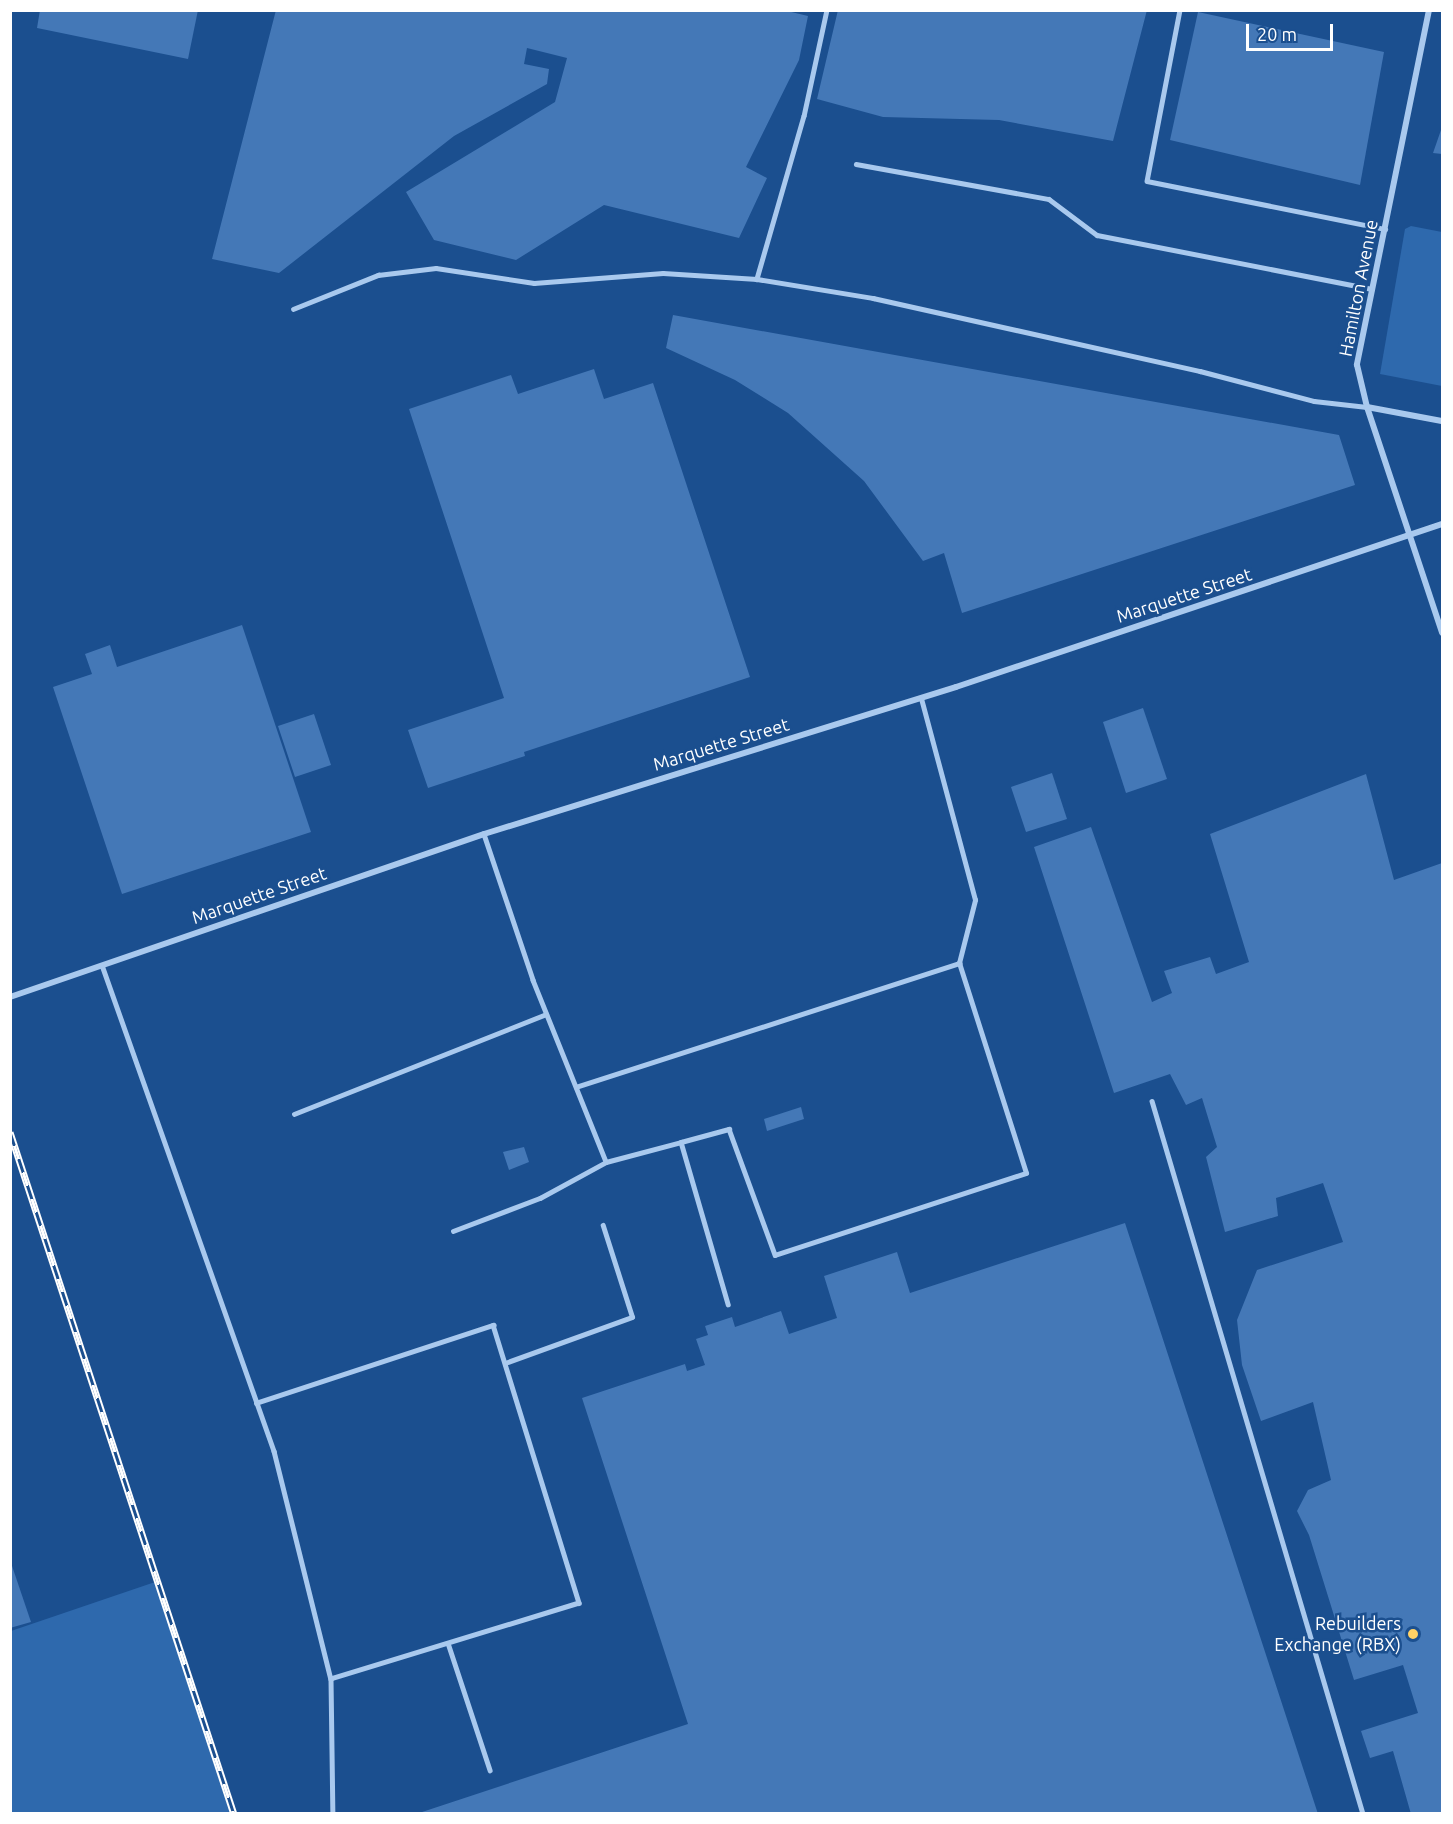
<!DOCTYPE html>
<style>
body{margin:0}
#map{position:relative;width:1453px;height:1824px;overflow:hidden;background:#1b4f8f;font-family:Ubuntu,sans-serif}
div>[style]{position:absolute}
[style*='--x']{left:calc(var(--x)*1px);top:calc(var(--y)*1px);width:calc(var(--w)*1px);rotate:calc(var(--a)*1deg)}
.green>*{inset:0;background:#2e69ad}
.building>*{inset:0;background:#4478b7}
.service>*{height:4.5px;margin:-2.25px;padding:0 2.25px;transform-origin:2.25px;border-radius:2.25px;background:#a9c9ee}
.minor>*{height:6px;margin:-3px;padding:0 3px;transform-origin:3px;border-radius:3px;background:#a9c9ee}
.rail>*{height:7px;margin-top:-3.5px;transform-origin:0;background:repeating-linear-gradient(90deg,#1b4f8f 0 14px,#fff 0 28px);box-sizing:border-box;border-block:2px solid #fff}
.dots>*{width:16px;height:16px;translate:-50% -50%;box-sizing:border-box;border:3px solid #1b4f8f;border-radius:50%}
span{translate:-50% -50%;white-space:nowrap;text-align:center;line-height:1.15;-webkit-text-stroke:5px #1b4f8f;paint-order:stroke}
.street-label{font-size:18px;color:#fff}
.poi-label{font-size:18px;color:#fff}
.right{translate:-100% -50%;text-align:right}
.frame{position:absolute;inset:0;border:12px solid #fff;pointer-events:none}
.scale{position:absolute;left:1246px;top:24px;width:87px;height:27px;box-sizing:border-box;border:3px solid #fff;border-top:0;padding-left:8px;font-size:18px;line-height:21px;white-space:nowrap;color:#fff;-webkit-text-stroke:4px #1b4f8f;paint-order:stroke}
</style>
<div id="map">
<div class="green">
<i style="clip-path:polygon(1411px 226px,1442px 232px,1442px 386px,1380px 374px,1405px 229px)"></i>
<i style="clip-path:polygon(158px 1581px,234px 1813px,11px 1813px,11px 1631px)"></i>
</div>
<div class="building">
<i style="clip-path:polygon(40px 10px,198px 10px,188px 59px,37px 28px)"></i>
<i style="clip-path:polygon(276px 10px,783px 10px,808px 16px,799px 60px,746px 167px,767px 178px,739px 238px,604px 205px,516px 260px,434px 240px,406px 192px,555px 102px,567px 58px,527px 48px,524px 64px,549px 69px,547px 84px,454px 136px,279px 273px,212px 259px)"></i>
<i style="clip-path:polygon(838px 10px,1147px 10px,1113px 141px,999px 120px,883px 117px,817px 99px)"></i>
<i style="clip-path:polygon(1198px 12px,1384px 52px,1360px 185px,1170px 140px)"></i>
<i style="clip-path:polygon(1441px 130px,1442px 130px,1442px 154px,1433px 153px)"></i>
<i style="clip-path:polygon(673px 315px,1339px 435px,1355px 485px,962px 613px,944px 553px,923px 561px,864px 481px,788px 413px,735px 380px,666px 348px)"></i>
<i style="clip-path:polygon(594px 369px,604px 399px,653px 383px,750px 677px,524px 752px,525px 756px,428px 788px,408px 730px,504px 698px,409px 409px,511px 375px,518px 394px)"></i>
<i style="clip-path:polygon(242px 625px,311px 832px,122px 894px,53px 687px,92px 674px,85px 654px,110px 645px,117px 667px)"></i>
<i style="clip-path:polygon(1143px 708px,1167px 779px,1126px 793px,1103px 722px)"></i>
<i style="clip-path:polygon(314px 714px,331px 765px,295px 777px,278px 726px)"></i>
<i style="clip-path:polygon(1052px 773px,1067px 819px,1026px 832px,1011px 787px)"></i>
<i style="clip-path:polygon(1366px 774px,1394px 880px,1442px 863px,1442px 1814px,1411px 1814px,1393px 1751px,1370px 1758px,1361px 1731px,1418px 1713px,1403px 1665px,1354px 1680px,1309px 1535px,1297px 1511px,1308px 1490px,1331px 1480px,1313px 1402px,1261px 1421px,1242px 1365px,1237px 1320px,1257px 1270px,1343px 1242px,1323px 1183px,1276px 1198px,1278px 1216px,1225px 1232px,1206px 1157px,1217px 1147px,1202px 1098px,1186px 1105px,1170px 1074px,1114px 1093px,1034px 847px,1091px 827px,1152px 1002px,1172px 993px,1164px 971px,1210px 957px,1216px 974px,1249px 962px,1210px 834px)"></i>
<i style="clip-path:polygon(801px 1107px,804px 1119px,767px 1131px,764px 1119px)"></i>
<i style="clip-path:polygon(524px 1147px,529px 1162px,509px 1170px,503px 1152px)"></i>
<i style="clip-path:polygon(1125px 1223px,1318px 1814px,416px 1814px,688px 1724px,582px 1398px,685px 1364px,687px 1371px,705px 1365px,696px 1339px,708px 1335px,705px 1326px,732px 1317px,735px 1327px,781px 1311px,789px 1334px,837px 1318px,824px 1276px,897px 1252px,910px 1293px)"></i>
<i style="clip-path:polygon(10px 1560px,31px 1622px,10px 1628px)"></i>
</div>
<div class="service">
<i style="--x:827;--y:10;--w:108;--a:102.2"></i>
<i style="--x:804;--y:116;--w:170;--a:106.1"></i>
<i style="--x:757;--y:279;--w:118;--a:9.3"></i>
<i style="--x:873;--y:298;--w:335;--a:12.6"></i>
<i style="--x:1200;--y:371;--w:118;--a:14.7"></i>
<i style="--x:1314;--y:401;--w:53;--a:6.5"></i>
<i style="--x:1180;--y:10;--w:174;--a:100.9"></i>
<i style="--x:1147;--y:181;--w:243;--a:11.4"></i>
<i style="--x:856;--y:164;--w:196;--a:10.3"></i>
<i style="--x:1049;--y:199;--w:60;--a:36.9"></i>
<i style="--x:1097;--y:235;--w:280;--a:11.1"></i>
<i style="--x:293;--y:309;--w:92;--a:-21.8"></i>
<i style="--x:378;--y:275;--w:58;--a:-6.9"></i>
<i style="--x:436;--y:268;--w:99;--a:8.7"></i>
<i style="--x:534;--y:283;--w:129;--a:-4.4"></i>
<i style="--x:663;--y:273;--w:94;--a:3.7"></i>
<i style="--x:484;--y:834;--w:154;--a:71.4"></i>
<i style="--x:533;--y:980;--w:196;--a:68.1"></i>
<i style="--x:606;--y:1162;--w:78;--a:-14.9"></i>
<i style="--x:681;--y:1142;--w:169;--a:73.8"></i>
<i style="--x:102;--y:965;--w:516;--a:70.51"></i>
<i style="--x:274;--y:1451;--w:235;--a:76"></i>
<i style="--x:331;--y:1679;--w:135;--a:89.2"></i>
<i style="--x:576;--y:1087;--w:403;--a:-17.9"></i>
<i style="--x:1152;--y:1101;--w:744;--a:73.51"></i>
<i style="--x:294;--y:1114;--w:271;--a:-21.6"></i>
<i style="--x:681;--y:1142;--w:50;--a:-15.2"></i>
<i style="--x:729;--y:1129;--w:134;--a:69.9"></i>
<i style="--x:775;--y:1255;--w:264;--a:-18.1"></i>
<i style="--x:1026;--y:1173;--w:220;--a:-107.7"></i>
<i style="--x:959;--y:963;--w:65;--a:-75.7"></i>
<i style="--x:975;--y:900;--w:209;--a:-105"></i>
<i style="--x:453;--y:1231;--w:93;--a:-20.8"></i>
<i style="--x:540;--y:1198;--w:75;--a:-28.6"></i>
<i style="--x:505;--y:1363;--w:135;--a:-19.9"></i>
<i style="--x:632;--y:1317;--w:96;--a:-107.7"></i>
<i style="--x:256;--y:1403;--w:250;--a:-18.2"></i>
<i style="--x:493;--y:1325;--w:291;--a:72.8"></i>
<i style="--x:579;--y:1603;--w:259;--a:163"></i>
<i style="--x:448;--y:1643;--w:134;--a:71.7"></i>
</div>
<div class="minor">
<i style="--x:1429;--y:10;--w:362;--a:101.5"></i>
<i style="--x:1357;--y:365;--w:43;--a:76.6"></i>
<i style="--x:1367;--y:407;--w:238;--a:71.6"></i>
<i style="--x:1367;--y:407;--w:76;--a:10.6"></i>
<i style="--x:10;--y:997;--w:501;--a:-18.98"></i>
<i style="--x:484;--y:834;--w:494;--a:-17.3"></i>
<i style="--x:956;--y:687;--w:513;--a:-18.54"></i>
</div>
<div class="rail">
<i style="--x:10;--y:1132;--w:718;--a:71.82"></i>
</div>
<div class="dots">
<i style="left:1413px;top:1634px;background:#ffd166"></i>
</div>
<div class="street-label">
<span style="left:1358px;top:288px;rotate:-79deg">Hamilton Avenue</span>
<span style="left:1184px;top:595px;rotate:-18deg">Marquette Street</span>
<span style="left:721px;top:744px;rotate:-17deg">Marquette Street</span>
<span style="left:259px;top:895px;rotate:-19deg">Marquette Street</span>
</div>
<div class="poi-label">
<span class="right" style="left:1401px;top:1634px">Rebuilders<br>Exchange (RBX)</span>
</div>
<div class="frame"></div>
<div class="scale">20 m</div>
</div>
